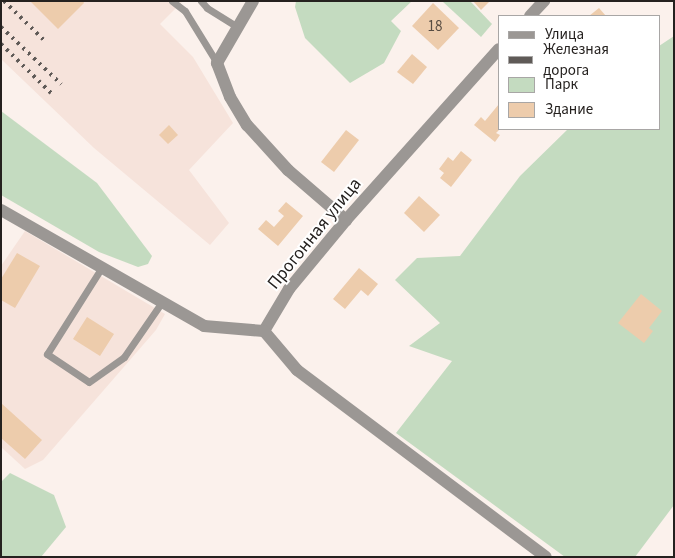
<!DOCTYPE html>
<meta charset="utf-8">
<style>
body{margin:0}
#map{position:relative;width:675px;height:558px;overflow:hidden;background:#fbf1ec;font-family:"Source Sans 3",sans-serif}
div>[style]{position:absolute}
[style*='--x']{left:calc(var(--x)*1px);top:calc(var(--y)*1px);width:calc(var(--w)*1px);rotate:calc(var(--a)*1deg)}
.built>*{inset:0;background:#f6e3db}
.green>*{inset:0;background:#c4dbc0}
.building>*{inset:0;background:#edccac}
.lane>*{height:7px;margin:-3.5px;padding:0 3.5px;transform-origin:3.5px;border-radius:3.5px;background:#9b9794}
.street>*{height:12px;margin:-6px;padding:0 6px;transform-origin:6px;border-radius:6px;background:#9b9794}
.rail>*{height:4px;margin-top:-2px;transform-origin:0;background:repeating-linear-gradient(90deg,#5f5a57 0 2.5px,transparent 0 7.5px)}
span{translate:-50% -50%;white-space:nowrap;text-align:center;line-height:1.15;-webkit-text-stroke:4px #fff;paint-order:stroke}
.number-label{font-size:15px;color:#574c42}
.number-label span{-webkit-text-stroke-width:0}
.street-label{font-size:18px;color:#25211f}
.frame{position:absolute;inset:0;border:2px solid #25211f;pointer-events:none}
.legend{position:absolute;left:498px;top:15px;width:162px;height:115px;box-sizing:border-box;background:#fff;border:1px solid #a8a6a5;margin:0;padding:6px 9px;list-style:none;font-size:15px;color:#25211f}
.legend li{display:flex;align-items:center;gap:10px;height:25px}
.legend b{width:25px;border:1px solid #a8a6a5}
</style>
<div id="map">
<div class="built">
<i style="clip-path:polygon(1px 1px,183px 1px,160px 24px,193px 57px,233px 123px,189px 170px,229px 223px,210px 245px,94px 148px,1px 59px)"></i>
<i style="clip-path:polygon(25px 231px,165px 314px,156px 330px,43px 460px,25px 469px,1px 447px,1px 266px)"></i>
</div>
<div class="green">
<i style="clip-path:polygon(296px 1px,412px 1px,391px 21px,401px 31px,384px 63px,350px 83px,305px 38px,295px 7px)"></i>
<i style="clip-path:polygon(442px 1px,470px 1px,492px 24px,481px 37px)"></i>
<i style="clip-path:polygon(674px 36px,674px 505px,635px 557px,565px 557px,396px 433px,452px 361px,409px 346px,440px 323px,395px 280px,417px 258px,460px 256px,520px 176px,568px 129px,659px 129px,659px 46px)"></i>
<i style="clip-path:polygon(1px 111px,97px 183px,152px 256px,148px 264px,138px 267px,99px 252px,1px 195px)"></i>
<i style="clip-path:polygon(10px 473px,54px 495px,66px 527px,41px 557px,1px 557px,1px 482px)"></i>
</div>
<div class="building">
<i style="clip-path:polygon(30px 1px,83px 1px,84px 3px,58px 29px)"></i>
<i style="clip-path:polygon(473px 1px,490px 1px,481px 10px)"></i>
<i style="clip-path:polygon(433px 3px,459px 28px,438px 50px,412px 26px)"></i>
<i style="clip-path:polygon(599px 8px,606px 16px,589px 16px)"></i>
<i style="clip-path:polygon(412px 54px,427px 67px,413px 84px,397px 72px)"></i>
<i style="clip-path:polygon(499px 104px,499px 130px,496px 133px,500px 135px,495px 142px,474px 125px,481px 117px,485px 121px)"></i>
<i style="clip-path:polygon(169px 125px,178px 135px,168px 144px,159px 135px)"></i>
<i style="clip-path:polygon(346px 130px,359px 140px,334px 172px,321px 162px)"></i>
<i style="clip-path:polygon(461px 151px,472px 160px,451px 187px,440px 178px,444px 173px,439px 169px,448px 157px,453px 161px)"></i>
<i style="clip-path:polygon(419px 196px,440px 215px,424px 232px,404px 213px)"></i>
<i style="clip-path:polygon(286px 202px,303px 216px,278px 246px,258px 229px,266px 220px,274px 227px,284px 216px,278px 211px)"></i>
<i style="clip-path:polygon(17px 253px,40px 266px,15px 308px,1px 300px,1px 279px)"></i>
<i style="clip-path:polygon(359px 268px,378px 284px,368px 296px,361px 290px,345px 309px,333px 299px)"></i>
<i style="clip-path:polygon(641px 294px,662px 311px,649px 328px,653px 331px,644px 343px,618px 323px)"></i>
<i style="clip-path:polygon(87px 317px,114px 334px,100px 356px,73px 339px)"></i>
<i style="clip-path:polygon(1px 403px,42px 440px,25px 459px,1px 438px)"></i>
</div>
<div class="lane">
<i style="--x:172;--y:1;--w:16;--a:38"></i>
<i style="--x:185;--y:11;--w:61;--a:58.4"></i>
<i style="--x:201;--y:1;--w:9;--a:49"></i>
<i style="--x:207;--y:8;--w:36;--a:32"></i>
<i style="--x:102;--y:267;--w:103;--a:122.3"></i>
<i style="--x:47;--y:354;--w:50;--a:33.7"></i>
<i style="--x:89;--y:382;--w:43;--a:-35.5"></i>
<i style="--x:124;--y:357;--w:67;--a:-55.4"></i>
</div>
<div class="street">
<i style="--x:253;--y:1;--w:72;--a:120.1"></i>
<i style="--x:217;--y:63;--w:36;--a:69"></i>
<i style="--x:230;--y:97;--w:33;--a:59"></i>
<i style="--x:247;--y:125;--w:61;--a:47.7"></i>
<i style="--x:288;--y:170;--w:77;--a:40.8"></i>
<i style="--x:530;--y:16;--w:21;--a:-47"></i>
<i style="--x:1;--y:210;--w:234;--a:29.7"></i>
<i style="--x:204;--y:326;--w:60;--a:4.8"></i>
<i style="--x:264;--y:331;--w:49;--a:-59.2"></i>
<i style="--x:289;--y:289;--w:89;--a:-50.4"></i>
<i style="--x:346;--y:220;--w:229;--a:-48.2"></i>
<i style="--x:264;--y:331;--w:51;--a:49.8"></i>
<i style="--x:297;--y:370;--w:311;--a:36.9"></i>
</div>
<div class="rail">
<i style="--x:4;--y:1;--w:57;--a:44.3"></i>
<i style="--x:1;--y:27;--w:83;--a:43.5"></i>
<i style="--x:1;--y:44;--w:70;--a:44.4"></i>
</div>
<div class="number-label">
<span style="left:435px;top:27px">18</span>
</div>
<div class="street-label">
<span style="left:315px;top:234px;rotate:-51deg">Прогонная улица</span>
</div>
<div class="frame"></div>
<ul class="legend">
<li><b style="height:6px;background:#9b9794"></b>Улица</li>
<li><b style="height:6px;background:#5f5a57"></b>Железная дорога</li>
<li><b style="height:14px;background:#c4dbc0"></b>Парк</li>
<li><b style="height:14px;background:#edccac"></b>Здание</li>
</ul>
</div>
